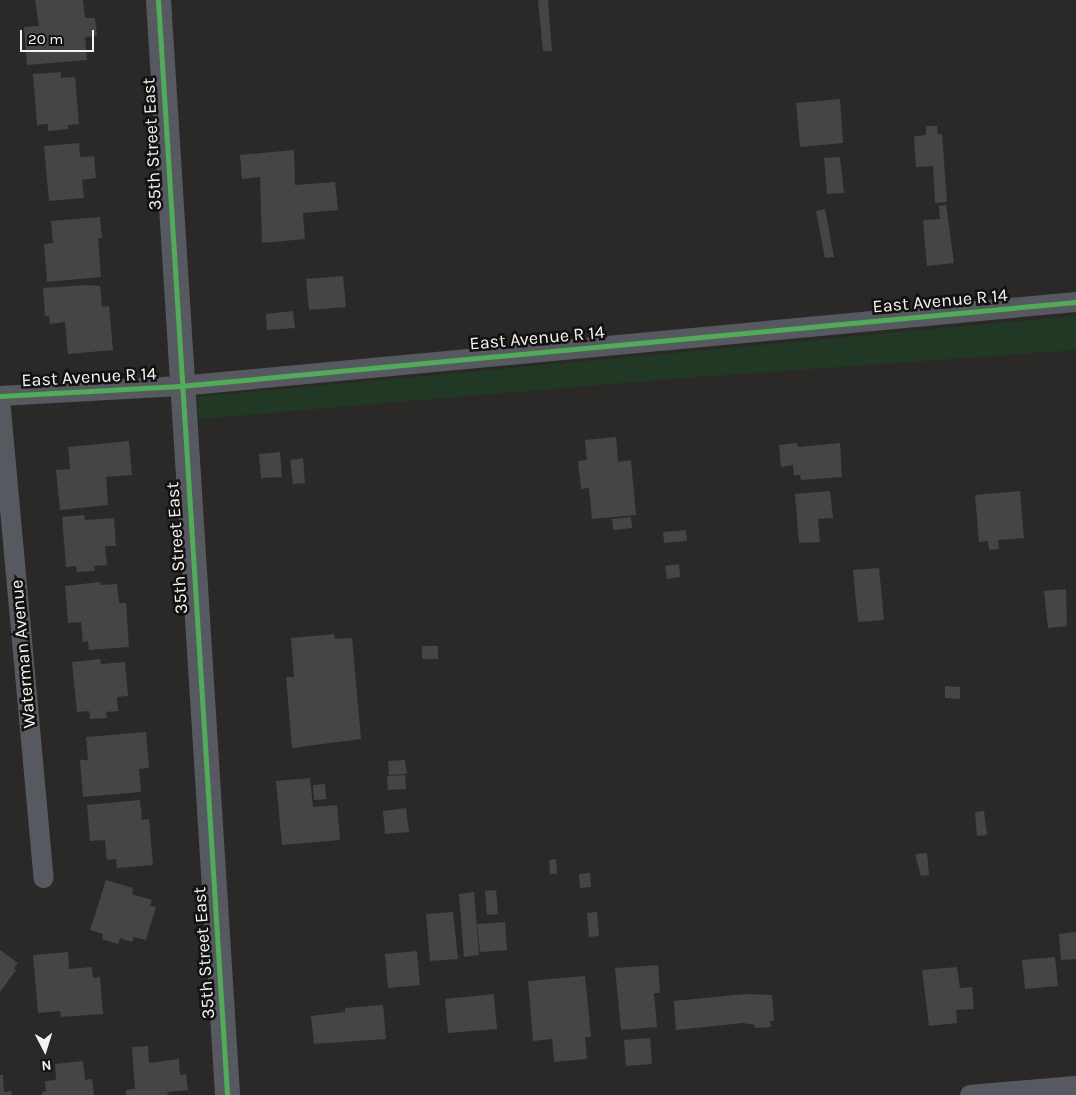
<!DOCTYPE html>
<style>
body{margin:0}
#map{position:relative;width:1076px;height:1095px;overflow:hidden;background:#2b2928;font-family:Karla,sans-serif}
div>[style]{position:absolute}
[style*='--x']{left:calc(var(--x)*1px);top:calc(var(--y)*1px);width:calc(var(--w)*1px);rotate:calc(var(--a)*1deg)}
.green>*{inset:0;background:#213924}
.building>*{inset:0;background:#464444}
.minor>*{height:20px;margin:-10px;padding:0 10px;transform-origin:10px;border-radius:10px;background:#565a60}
.tertiary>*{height:25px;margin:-12.5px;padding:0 12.5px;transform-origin:12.5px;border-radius:12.5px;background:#565a60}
.cycleway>*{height:5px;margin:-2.5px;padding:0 2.5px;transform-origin:2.5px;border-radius:2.5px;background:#51ab58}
span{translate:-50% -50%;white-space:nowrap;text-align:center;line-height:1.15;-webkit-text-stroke:5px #131211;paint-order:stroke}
.street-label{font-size:18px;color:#f6f4f3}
.north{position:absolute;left:20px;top:1025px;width:50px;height:50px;-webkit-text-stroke:4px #131211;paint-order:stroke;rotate:175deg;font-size:14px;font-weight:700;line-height:20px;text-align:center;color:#f6f4f3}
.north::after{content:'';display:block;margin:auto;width:18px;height:22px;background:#f6f4f3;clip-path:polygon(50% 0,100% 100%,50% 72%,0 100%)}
.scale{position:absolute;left:20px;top:30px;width:74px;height:22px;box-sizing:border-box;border:2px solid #f6f4f3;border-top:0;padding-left:6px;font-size:15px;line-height:18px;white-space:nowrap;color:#f6f4f3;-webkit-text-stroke:4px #131211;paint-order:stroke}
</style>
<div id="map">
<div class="green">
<i style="clip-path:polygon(1076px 316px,1076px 350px,670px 379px,199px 419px,197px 397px)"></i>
</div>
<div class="building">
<i style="clip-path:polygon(35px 0,83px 0,85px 18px,95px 18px,97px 36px,85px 37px,87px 60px,27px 65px,24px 27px,39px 26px)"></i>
<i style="clip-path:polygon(538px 0,548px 0,552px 51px,543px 51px)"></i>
<i style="clip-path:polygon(61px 72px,61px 78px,75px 77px,79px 124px,68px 125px,68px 129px,48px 131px,48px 124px,37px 125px,33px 74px)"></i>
<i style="clip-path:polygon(840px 99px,843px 143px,800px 147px,796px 103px)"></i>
<i style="clip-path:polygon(926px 126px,937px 126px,938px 134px,942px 134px,947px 202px,935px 203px,933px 166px,916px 167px,914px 136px,926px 135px)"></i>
<i style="clip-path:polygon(79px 143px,80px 157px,94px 156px,96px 178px,82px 180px,84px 198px,49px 201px,44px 146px)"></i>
<i style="clip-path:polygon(294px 150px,295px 185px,335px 182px,338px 210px,303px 213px,305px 239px,262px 243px,260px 177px,242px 179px,240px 155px)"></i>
<i style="clip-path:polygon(840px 157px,844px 193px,827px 194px,824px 158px)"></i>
<i style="clip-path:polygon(946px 205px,954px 263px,927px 266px,923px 220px,940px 219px,939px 206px)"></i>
<i style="clip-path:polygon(825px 209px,834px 257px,825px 258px,816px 211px)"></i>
<i style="clip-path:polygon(100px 217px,102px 238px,98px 238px,101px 277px,47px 282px,44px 244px,53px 243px,51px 221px)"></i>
<i style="clip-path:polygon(343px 276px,346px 307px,309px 310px,306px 279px)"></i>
<i style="clip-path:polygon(85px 285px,100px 286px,102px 307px,109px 306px,113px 350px,68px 354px,65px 322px,50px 324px,49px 316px,45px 316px,43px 288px)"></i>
<i style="clip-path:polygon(293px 311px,295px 328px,267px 330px,266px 314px)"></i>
<i style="clip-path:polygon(616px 437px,618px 462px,631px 460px,636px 515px,592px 519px,589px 488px,581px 489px,578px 461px,587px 460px,585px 440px)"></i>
<i style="clip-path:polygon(129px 441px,132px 475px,106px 477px,108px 505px,60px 510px,56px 470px,70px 469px,68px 447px)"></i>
<i style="clip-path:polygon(797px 443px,798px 447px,840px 443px,842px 477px,801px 480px,800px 475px,794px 475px,793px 465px,781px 467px,779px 445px)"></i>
<i style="clip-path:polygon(280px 452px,282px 477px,261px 478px,259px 454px)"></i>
<i style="clip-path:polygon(303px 458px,305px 483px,293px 484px,290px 460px)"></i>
<i style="clip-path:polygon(830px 491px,833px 518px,818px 519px,820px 542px,799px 543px,795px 494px)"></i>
<i style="clip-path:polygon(1020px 491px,1024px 538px,998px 540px,999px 549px,989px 550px,988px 541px,979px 542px,975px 495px)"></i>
<i style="clip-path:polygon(84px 515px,85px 520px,114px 518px,116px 546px,105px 546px,107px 565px,94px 566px,95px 571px,77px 572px,76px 566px,66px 567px,62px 517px)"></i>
<i style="clip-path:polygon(631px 517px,632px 528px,613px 530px,612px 519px)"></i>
<i style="clip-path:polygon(686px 530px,687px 541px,664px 543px,663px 532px)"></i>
<i style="clip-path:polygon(679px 564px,680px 577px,667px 579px,665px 566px)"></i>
<i style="clip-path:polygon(879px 568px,884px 620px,858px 622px,853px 570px)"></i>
<i style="clip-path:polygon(100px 582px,101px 585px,117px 584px,119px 603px,126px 603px,129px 647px,89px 650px,88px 641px,83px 642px,81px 622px,68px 623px,65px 586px)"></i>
<i style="clip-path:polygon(1066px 589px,1067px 626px,1048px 628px,1044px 591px)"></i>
<i style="clip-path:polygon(334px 634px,335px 639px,352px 638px,361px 739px,292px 748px,286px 677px,294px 677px,291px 638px)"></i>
<i style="clip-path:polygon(422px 646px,438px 646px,438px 659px,422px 659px)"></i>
<i style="clip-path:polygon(100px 659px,101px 664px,125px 662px,128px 696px,117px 697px,118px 711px,106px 712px,107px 718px,90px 719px,89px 711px,77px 712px,72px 662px)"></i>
<i style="clip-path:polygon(945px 686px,960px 687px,960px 699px,945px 698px)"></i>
<i style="clip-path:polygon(146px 732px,149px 768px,139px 769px,141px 792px,83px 797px,80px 760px,88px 760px,86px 737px)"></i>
<i style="clip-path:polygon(405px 760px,407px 774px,389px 775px,388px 761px)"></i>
<i style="clip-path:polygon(405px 775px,406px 789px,388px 790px,387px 776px)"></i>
<i style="clip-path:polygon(310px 778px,313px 807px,337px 805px,340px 840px,282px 845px,276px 781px)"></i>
<i style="clip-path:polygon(325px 784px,326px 799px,314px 800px,313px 785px)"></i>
<i style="clip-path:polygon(140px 800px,142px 820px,149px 819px,153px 865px,117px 868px,116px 859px,107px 860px,105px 840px,90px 841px,87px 805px)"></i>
<i style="clip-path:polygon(406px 808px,409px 832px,385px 834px,383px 811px)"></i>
<i style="clip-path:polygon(984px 811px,987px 835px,977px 836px,975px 812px)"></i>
<i style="clip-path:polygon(927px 853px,929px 875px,921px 876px,915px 854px)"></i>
<i style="clip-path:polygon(556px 859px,557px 874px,550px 874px,549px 860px)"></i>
<i style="clip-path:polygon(590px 873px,591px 887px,580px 888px,579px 874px)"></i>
<i style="clip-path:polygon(106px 880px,133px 888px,132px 894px,152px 900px,150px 906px,156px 907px,146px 940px,134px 937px,132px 942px,120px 938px,118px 944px,102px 939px,103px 934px,90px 930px)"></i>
<i style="clip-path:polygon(496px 890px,498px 914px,487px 915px,485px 891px)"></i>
<i style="clip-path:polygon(474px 892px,479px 955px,464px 957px,459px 894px)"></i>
<i style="clip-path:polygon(453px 912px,458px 959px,430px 961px,426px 914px)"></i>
<i style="clip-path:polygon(597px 912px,599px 936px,589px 937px,587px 913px)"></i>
<i style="clip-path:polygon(505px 922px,507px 950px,480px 952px,477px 924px)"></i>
<i style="clip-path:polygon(1076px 932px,1076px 959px,1061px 960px,1059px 934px)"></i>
<i style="clip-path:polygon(0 950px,18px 963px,14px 968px,16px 970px,0 992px)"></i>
<i style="clip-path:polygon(417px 951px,420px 985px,388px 988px,385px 954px)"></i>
<i style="clip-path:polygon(68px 952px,69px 969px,92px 967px,93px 978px,100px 977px,103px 1014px,61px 1017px,60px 1011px,38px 1013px,33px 955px)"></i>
<i style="clip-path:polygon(1055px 957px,1058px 986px,1025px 989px,1022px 960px)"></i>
<i style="clip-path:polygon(658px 965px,660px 993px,654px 993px,657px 1027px,621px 1030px,615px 968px)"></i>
<i style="clip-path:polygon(957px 967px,960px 988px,972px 987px,974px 1009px,956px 1010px,957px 1023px,929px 1026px,922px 970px)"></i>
<i style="clip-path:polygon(585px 976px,591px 1037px,585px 1037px,587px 1059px,554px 1062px,552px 1039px,533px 1041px,528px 981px)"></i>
<i style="clip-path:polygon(494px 994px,497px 1029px,448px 1033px,445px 999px)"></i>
<i style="clip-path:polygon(746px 994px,772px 995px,774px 1021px,770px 1021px,771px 1027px,755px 1028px,755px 1025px,743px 1023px,676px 1030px,674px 1001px)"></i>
<i style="clip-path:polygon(383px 1005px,386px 1039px,314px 1044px,311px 1016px,345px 1012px,345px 1008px)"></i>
<i style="clip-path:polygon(650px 1038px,652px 1064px,626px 1066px,624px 1040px)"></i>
<i style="clip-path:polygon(148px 1046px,149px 1063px,179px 1059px,180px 1075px,186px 1074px,188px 1090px,167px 1092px,168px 1095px,126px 1095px,126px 1090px,135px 1089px,132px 1047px)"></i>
<i style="clip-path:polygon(83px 1061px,85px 1080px,92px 1079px,94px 1095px,42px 1095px,42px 1092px,46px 1091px,45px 1081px,56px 1080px,55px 1064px)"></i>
<i style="clip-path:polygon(0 1075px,3px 1075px,4px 1092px,11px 1091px,12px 1095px,0 1095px)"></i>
</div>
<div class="minor">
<i style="--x:0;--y:396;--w:180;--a:-3.2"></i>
<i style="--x:180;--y:386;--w:900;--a:-5.36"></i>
<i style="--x:0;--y:399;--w:481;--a:84.8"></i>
<i style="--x:970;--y:1095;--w:106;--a:-4.9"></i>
</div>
<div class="tertiary">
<i style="--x:158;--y:0;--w:1097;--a:86.39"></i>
</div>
<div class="cycleway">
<i style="--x:158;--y:0;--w:1097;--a:86.39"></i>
<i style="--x:0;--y:396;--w:180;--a:-3.2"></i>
<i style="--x:180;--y:386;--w:900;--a:-5.36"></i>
</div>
<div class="street-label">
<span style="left:152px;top:144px;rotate:-93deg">35th Street East</span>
<span style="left:940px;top:301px;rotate:-5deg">East Avenue R 14</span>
<span style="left:537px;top:338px;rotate:-5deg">East Avenue R 14</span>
<span style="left:89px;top:377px;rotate:-3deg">East Avenue R 14</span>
<span style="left:177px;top:548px;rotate:-94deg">35th Street East</span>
<span style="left:23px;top:654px;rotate:-95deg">Waterman Avenue</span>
<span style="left:204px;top:953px;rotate:-94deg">35th Street East</span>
</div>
<div class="north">N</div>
<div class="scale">20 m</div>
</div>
